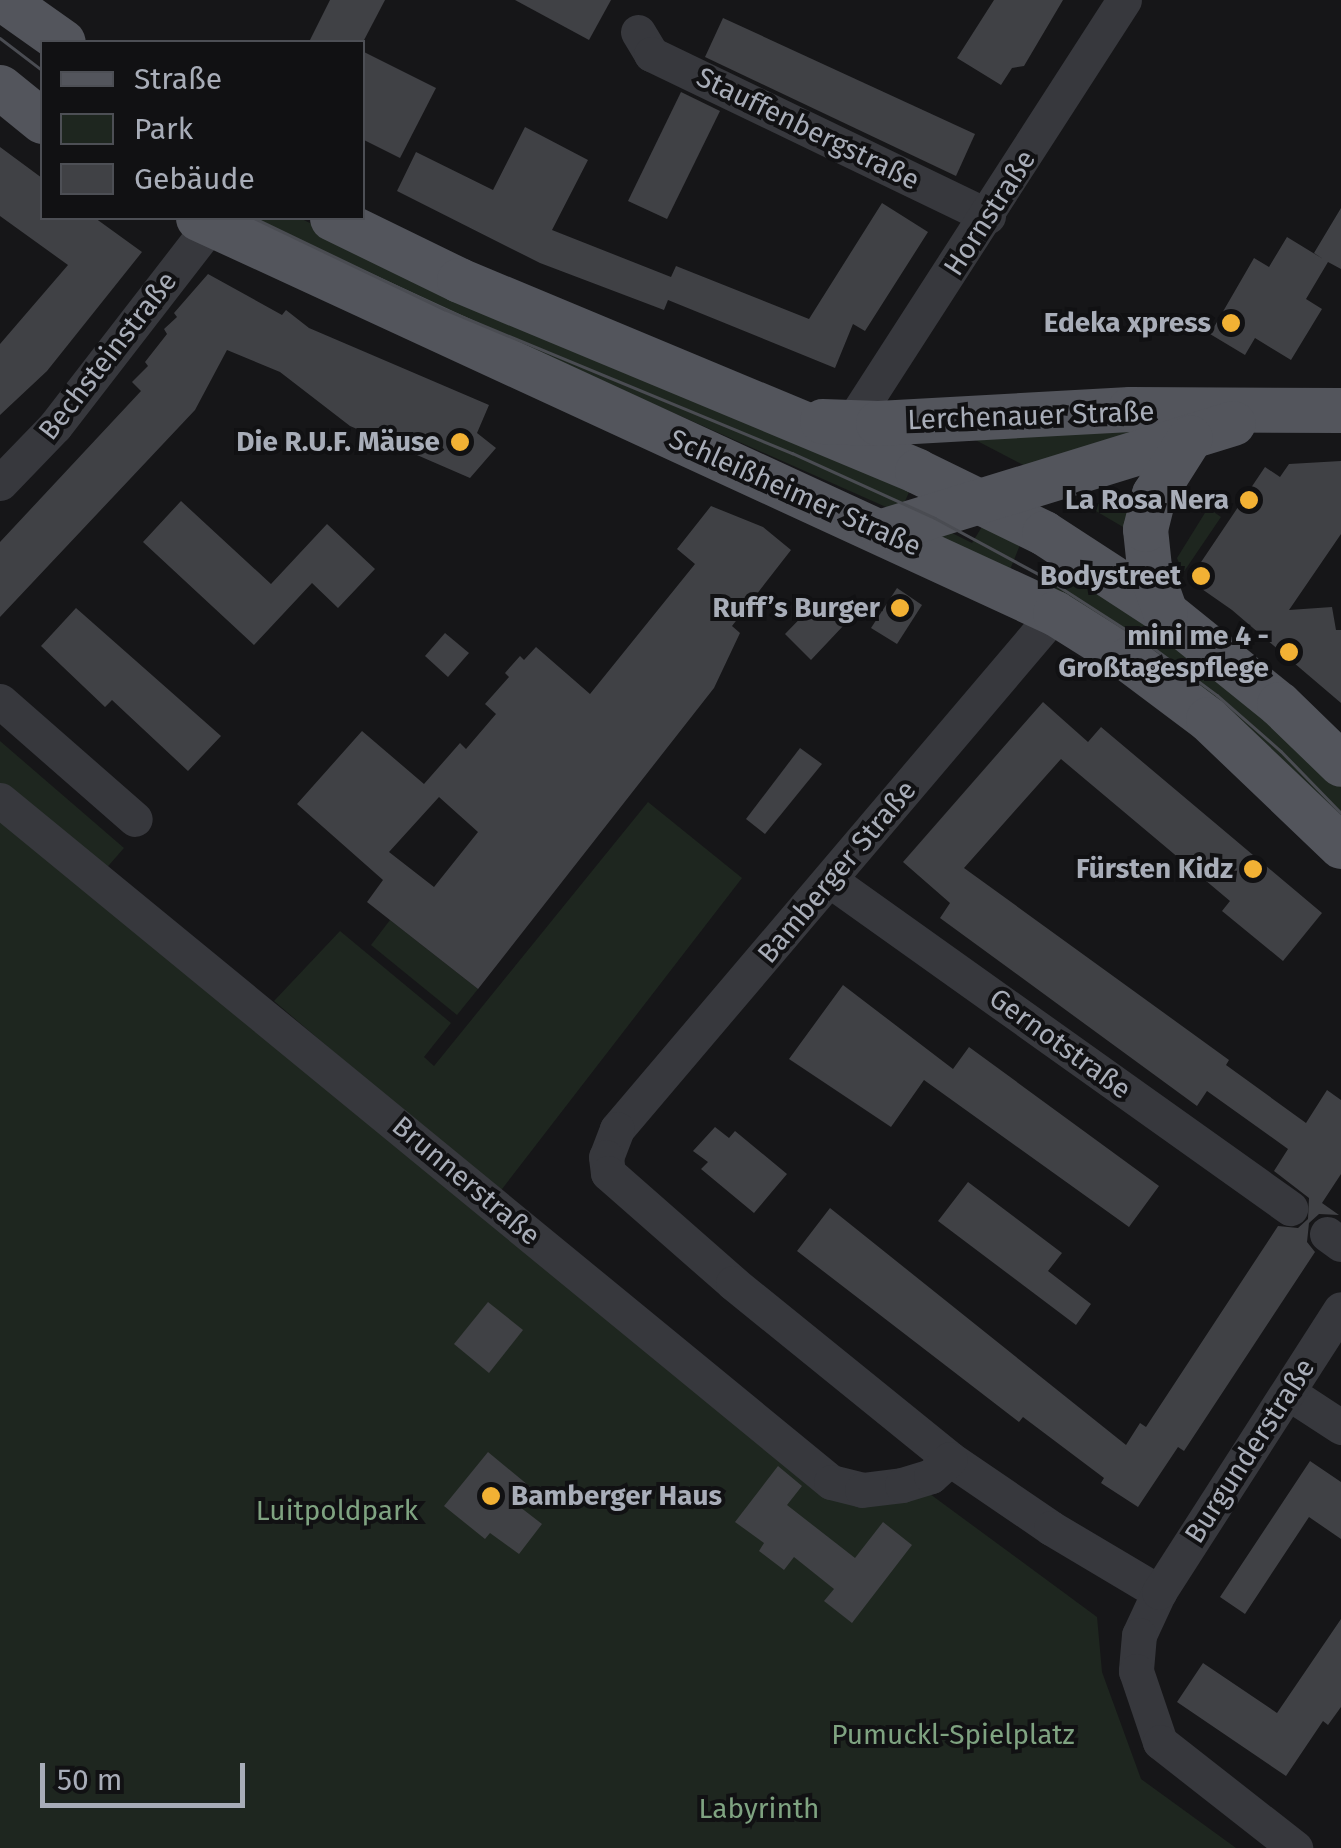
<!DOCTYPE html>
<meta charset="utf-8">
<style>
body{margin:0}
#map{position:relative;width:1341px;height:1848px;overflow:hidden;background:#161618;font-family:"Fira Sans",sans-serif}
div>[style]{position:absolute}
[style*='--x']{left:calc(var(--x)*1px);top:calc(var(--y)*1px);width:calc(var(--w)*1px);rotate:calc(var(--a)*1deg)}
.green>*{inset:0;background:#1e261f}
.building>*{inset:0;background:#404145}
.minor>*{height:35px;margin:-17.5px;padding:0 17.5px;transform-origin:17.5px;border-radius:17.5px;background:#37383d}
.major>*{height:45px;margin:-22.5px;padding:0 22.5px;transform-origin:22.5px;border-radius:22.5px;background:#53555c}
.tram>*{height:2.5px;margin:-1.25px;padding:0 1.25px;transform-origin:1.25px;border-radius:1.25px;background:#4a4c52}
.dots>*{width:28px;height:28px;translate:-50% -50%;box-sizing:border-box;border:5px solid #111113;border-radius:50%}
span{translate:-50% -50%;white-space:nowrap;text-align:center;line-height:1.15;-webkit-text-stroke:8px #111113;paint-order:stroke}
.street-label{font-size:28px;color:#a8adb8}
.poi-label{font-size:28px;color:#a8adb8;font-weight:700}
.right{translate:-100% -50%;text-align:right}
.left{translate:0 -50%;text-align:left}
.park-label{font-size:28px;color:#7fa381}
.legend{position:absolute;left:40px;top:40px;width:325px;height:180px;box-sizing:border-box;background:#111113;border:2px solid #4d4f55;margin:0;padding:12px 18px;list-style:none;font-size:30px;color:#a8adb8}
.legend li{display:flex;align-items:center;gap:20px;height:50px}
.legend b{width:50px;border:2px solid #4d4f55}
.scale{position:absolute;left:40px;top:1763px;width:205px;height:45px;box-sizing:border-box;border:5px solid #a8adb8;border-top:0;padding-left:12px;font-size:30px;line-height:35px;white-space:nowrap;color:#a8adb8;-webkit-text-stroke:8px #111113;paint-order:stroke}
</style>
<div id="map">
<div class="green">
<i style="clip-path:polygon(234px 218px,300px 218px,372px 255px,910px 490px,902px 508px,886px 507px)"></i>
<i style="clip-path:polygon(1177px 419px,1031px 469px,958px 431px)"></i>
<i style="clip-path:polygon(1145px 488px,1135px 534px,1089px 507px)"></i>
<i style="clip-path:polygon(1208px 508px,1221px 517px,1183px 573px,1177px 558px)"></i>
<i style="clip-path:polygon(983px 525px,1020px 545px,1007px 577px,931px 536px,948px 531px,972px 543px)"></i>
<i style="clip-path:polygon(1058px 559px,1117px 597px,1341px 784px,1341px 828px,1039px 592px)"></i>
<i style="clip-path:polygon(0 741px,124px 848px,95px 881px,831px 1482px,930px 1494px,1097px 1617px,1102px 1672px,1141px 1779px,1236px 1848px,0 1848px)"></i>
<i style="clip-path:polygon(648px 802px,742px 878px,499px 1193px,274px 1001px,340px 931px,451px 1023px,424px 1057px,434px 1066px)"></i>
<i style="clip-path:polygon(390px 920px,478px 989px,457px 1015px,371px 945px)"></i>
</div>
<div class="building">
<i style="clip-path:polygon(330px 0,385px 0,363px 42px,309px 42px)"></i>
<i style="clip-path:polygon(515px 0,611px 0,589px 40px)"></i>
<i style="clip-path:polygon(994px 0,1063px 0,1024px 66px,1012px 68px,1001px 85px,957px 58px)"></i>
<i style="clip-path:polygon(723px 18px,975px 134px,956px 176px,705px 57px)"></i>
<i style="clip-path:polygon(362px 51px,436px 88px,400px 158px,362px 139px)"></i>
<i style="clip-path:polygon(681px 92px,720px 111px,667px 219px,628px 201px)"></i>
<i style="clip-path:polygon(525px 127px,588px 160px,552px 230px,671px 277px,676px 266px,809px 319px,882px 203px,928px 232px,865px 331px,853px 324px,835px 368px,668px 300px,664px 310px,540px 263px,397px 191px,416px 152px,493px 190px)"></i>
<i style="clip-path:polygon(0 147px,42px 178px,42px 218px,95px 218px,142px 252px,47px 371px,0 415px,0 344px,68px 265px,0 216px)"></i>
<i style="clip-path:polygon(1341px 208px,1341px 269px,1328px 262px,1306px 299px,1322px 309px,1291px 360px,1255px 338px,1245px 355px,1210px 334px,1254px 258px,1269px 267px,1287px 237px,1323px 259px,1314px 253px)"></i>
<i style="clip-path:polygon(208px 274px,282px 315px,286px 310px,309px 328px,489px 405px,477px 433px,496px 448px,470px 478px,350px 426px,280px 372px,227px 350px,195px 410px,0 617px,0 542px,141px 391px,132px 382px,148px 366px,145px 362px,167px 334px,164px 329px,177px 317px,174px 313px)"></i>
<i style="clip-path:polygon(1341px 461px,1341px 534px,1289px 610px,1332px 607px,1336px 630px,1341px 630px,1341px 703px,1232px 610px,1189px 580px,1265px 467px,1280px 477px,1289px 464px)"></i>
<i style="clip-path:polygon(181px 501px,271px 584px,327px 524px,375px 569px,338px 608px,312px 583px,254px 645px,143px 542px)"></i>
<i style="clip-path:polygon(evenodd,711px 506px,763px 527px,791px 550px,732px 626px,740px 633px,714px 688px,478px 989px,367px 902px,383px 880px,297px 804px,362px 731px,424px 784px,460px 743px,466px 749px,496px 714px,485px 704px,509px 677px,505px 673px,520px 656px,524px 660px,536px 647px,590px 694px,695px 564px,677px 549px,711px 506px,439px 797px,478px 832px,434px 887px,389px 852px,439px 797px)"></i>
<i style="clip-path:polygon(897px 588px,922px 605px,897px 644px,871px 628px)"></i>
<i style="clip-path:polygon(819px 599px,824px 604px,837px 602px,833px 614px,844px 625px,811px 660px,785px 634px)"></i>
<i style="clip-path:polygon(76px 608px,221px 736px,188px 771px,112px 700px,105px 707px,41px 646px)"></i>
<i style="clip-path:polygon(445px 633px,469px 653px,448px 677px,425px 656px)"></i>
<i style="clip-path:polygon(1043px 702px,1088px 742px,1101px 727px,1322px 913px,1283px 961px,1222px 911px,1230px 901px,1061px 759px,964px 868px,1229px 1060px,1226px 1065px,1306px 1123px,1327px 1090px,1341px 1100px,1341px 1174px,1322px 1203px,1339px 1215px,1319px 1214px,1309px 1223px,1307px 1242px,1315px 1252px,1184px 1451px,1178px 1447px,1138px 1507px,1101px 1483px,1104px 1478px,1023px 1417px,1019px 1422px,797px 1251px,830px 1208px,1126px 1445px,1140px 1423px,1146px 1427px,1278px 1226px,1298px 1228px,1308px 1219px,1309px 1198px,1274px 1171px,1288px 1149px,1207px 1091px,1197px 1106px,940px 918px,950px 903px,903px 862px)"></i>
<i style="clip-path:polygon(800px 748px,822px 764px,765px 834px,746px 819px)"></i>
<i style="clip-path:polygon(843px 985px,953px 1069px,969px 1047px,1159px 1186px,1129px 1227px,924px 1080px,891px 1127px,789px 1059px)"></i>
<i style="clip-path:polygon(715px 1127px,729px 1138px,735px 1131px,787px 1174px,754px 1213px,701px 1169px,708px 1162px,693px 1151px)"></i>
<i style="clip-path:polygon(968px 1182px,1062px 1253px,1048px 1271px,1091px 1304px,1076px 1325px,938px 1221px)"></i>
<i style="clip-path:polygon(488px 1302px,523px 1330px,489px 1373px,454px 1344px)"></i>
<i style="clip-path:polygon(488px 1452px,534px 1490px,520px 1507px,542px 1524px,519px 1554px,490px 1533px,485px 1539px,444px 1506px)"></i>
<i style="clip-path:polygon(1310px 1461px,1341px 1482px,1341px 1539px,1309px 1517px,1245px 1614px,1220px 1597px)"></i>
<i style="clip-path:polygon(778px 1466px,802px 1486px,787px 1505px,855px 1558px,883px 1522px,912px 1545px,852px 1623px,824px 1601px,834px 1589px,794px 1557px,784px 1570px,759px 1551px,764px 1543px,735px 1522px)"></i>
<i style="clip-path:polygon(1341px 1619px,1341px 1707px,1328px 1725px,1323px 1721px,1286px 1776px,1177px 1702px,1203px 1663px,1277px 1713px)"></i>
</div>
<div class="minor">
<i style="--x:638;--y:32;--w:26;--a:59"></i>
<i style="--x:651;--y:54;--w:374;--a:25.7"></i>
<i style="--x:852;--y:422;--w:502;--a:-57.2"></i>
<i style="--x:0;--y:483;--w:79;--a:-46"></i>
<i style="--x:55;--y:426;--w:255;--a:-52.3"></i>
<i style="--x:1055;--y:613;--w:677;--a:130.33"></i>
<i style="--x:617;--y:1129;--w:30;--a:111"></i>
<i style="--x:606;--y:1157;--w:16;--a:83"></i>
<i style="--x:608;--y:1173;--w:167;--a:41.3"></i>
<i style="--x:733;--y:1283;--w:279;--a:39"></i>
<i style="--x:950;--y:1459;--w:122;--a:34.3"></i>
<i style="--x:1051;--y:1528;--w:126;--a:30.7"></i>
<i style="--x:1159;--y:1592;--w:47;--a:114.9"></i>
<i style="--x:1139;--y:1635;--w:36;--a:95"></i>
<i style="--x:1136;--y:1671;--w:75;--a:71.3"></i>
<i style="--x:1160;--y:1742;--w:172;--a:38.1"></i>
<i style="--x:0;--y:701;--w:179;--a:41.2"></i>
<i style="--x:0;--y:800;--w:1075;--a:39.38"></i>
<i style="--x:831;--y:1482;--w:32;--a:14"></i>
<i style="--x:862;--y:1490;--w:40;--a:-7.1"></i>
<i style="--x:902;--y:1485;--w:30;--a:-17"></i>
<i style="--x:931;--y:1476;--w:25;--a:-42"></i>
<i style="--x:831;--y:881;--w:564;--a:35.47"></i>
<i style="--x:1327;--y:1234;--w:17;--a:36"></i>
<i style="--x:1289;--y:1393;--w:62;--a:33.2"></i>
<i style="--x:1159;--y:1592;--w:336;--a:-57.3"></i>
</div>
<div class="major">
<i style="--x:4;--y:0;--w:72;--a:35.4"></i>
<i style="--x:0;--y:87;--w:54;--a:39"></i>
<i style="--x:198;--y:218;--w:944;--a:24.75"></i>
<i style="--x:1055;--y:613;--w:86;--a:32.2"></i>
<i style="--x:1128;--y:659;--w:100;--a:36.9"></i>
<i style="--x:1208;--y:719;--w:184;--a:43.7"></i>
<i style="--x:332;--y:218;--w:141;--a:26"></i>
<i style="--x:459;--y:280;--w:496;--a:22.6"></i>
<i style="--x:917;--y:471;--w:141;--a:26"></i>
<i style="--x:1044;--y:533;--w:145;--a:33.1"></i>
<i style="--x:1165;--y:612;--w:146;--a:38.9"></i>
<i style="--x:1279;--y:704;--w:86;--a:44.1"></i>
<i style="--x:822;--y:421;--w:56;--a:2"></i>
<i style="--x:878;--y:423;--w:252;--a:-3.2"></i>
<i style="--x:1130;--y:409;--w:211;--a:0.3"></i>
<i style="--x:882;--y:531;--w:367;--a:-17.1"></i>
<i style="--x:1165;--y:612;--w:48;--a:-109.6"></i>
<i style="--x:1149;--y:567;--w:38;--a:-96"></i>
<i style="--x:1145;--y:529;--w:36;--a:-76"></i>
<i style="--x:1154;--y:494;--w:67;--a:-57.7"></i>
</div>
<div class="tram">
<i style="--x:0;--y:38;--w:53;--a:37.3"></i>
<i style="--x:254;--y:218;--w:211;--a:25.6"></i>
<i style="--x:444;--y:309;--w:377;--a:22.5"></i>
<i style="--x:792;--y:453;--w:157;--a:24.4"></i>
<i style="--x:935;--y:518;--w:126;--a:28.4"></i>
<i style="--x:1046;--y:578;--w:120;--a:32.8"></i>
<i style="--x:1147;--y:643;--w:87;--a:36.6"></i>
<i style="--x:1217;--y:695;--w:85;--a:41.2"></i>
<i style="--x:1281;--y:751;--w:86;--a:45.9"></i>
</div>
<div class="dots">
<i style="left:1231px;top:323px;background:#f2b134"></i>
<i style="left:460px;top:442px;background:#f2b134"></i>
<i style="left:1249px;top:500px;background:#f2b134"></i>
<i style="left:1201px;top:576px;background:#f2b134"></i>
<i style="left:900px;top:608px;background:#f2b134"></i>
<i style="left:1289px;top:652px;background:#f2b134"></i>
<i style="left:1253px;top:869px;background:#f2b134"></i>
<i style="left:491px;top:1496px;background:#f2b134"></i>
</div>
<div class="street-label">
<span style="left:808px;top:129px;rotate:26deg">Stauffenbergstraße</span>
<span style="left:990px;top:213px;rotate:-57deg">Hornstraße</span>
<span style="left:108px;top:356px;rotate:-52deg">Bechsteinstraße</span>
<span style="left:1031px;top:416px;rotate:-2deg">Lerchenauer Straße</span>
<span style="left:795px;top:493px;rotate:24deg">Schleißheimer Straße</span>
<span style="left:837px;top:872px;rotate:-50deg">Bamberger Straße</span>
<span style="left:1060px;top:1044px;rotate:36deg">Gernotstraße</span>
<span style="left:466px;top:1181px;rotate:40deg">Brunnerstraße</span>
<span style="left:1250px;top:1451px;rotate:-57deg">Burgunderstraße</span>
</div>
<div class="poi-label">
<span class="right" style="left:1211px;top:323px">Edeka xpress</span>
<span class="right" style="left:440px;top:442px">Die R.U.F. Mäuse</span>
<span class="right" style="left:1229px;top:500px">La Rosa Nera</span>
<span class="right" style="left:1181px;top:576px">Bodystreet</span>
<span class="right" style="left:880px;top:608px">Ruff’s Burger</span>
<span class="right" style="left:1269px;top:652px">mini me 4 -<br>Großtagespflege</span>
<span class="right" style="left:1233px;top:869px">Fürsten Kidz</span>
<span class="left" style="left:511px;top:1496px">Bamberger Haus</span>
</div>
<div class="park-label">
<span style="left:337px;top:1511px">Luitpoldpark</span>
<span style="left:953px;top:1735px">Pumuckl-Spielplatz</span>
<span style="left:759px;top:1809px">Labyrinth</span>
</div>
<ul class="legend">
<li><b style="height:12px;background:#53555c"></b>Straße</li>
<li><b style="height:28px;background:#1e261f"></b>Park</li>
<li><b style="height:28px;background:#404145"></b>Gebäude</li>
</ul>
<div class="scale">50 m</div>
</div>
